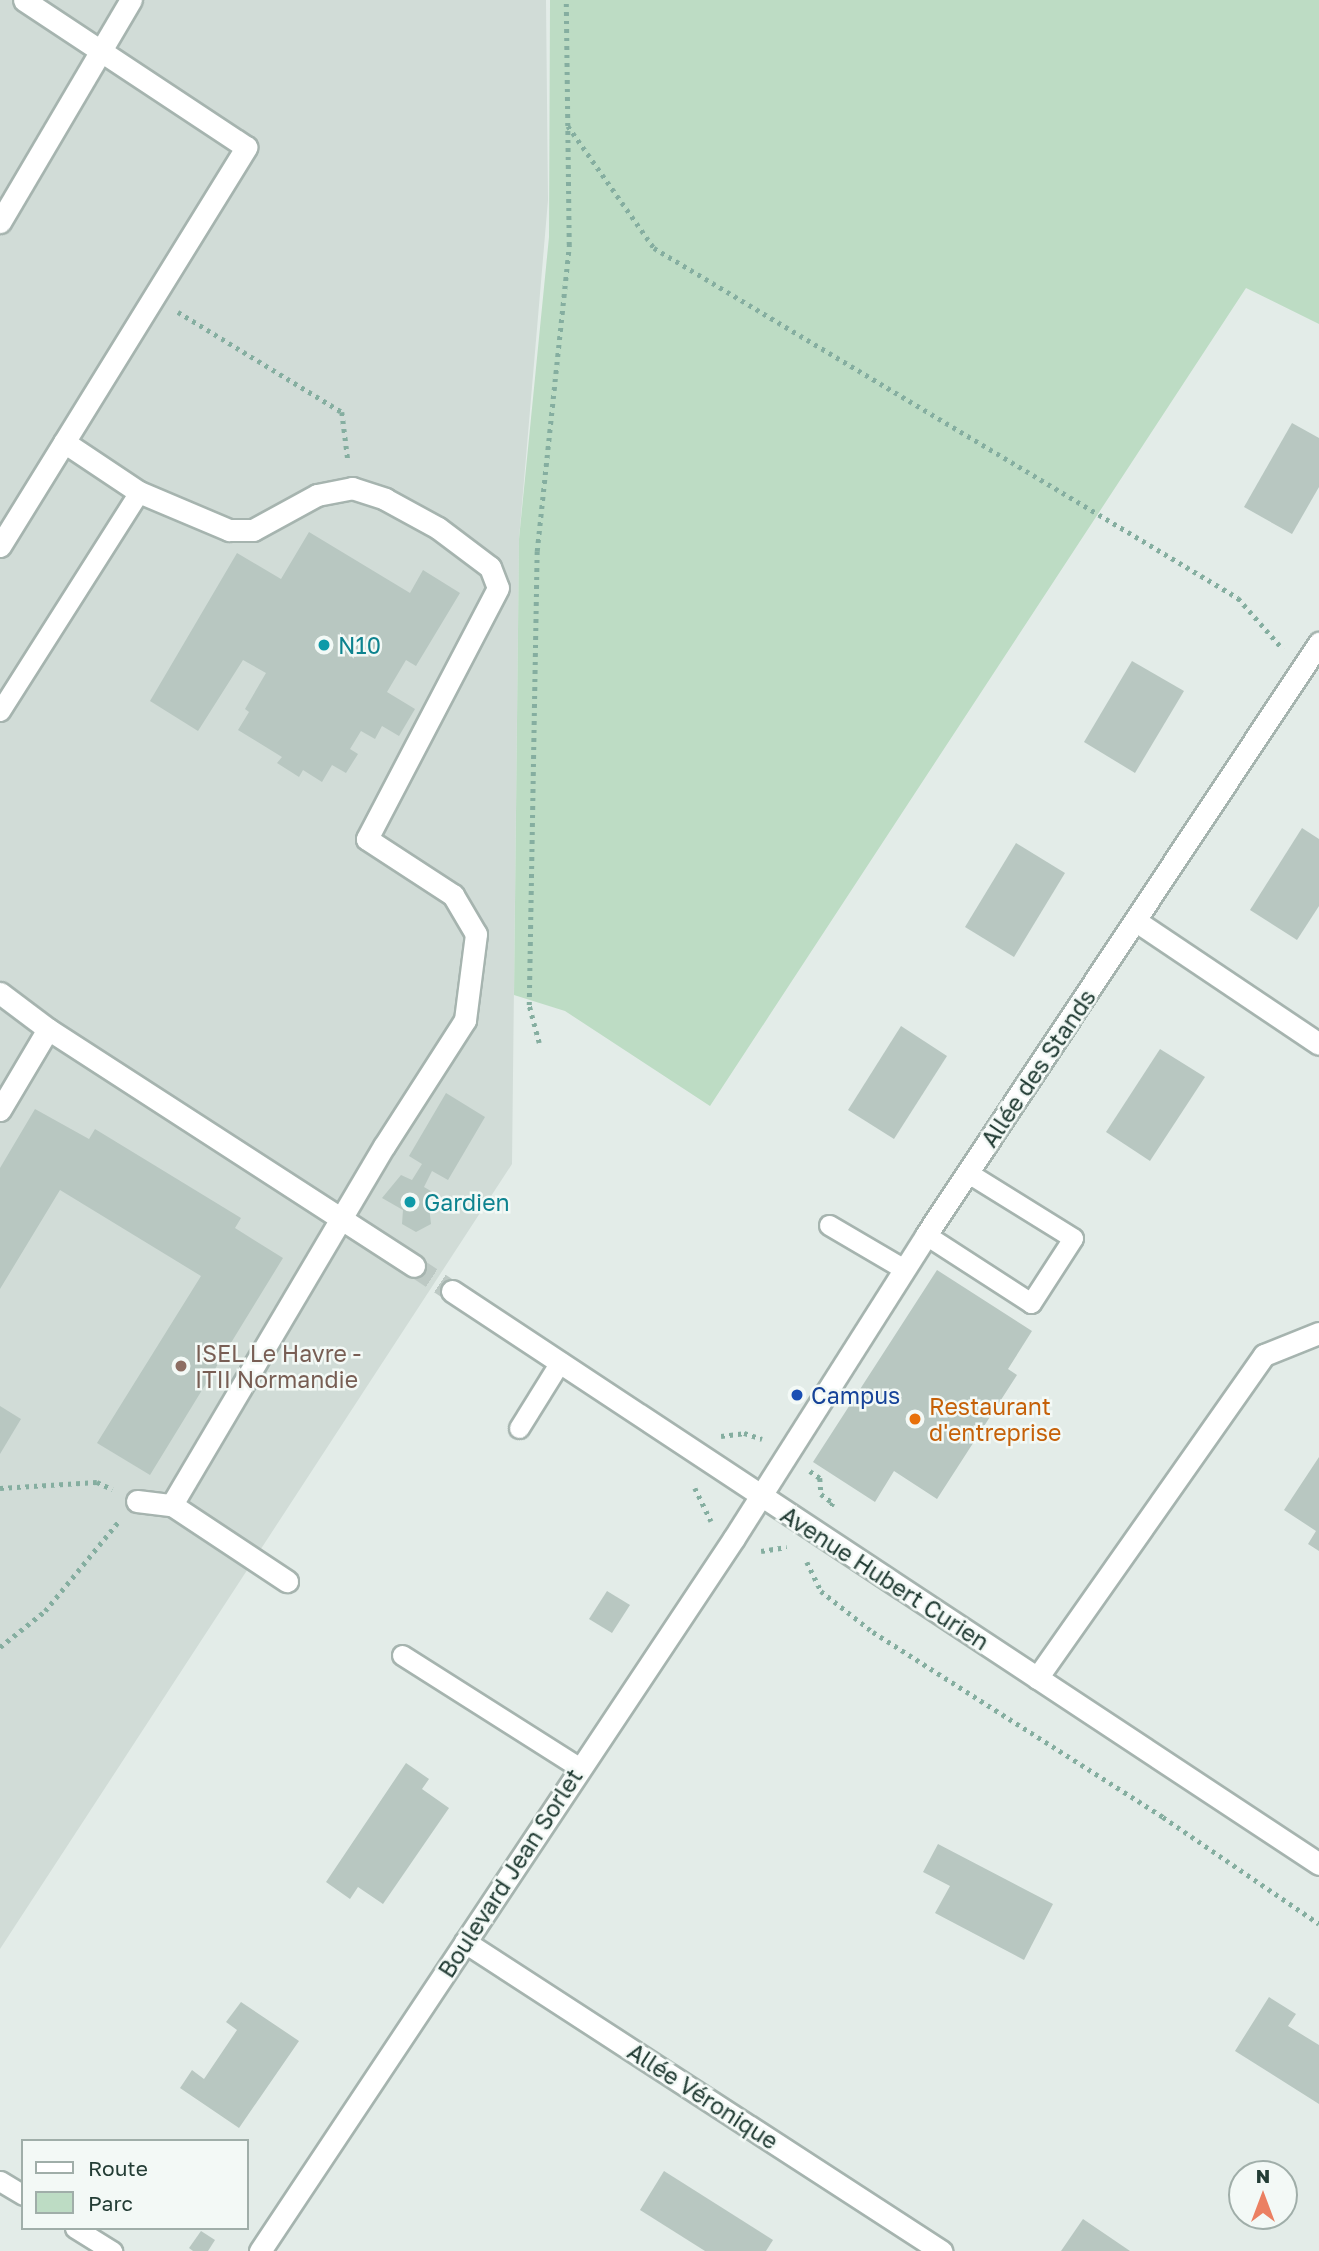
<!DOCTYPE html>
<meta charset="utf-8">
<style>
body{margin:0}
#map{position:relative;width:1319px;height:2251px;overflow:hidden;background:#e3ece8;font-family:"Golos Text",sans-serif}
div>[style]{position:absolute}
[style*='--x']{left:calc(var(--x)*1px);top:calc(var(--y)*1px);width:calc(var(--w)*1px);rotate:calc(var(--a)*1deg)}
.built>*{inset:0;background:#d1dcd7}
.green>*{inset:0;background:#bddcc4}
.building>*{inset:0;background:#b8c7c1}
.street-tunnel>*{height:21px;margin-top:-10.5px;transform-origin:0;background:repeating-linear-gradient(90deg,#bdc9c4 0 21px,transparent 0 31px)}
.path>*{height:4.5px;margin-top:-2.25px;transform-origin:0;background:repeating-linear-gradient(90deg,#85aea0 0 3.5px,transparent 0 8.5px)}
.roads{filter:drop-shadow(2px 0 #a6b4af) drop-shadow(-2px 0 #a6b4af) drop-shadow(0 2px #a6b4af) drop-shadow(0 -2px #a6b4af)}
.lane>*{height:19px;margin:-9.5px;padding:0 9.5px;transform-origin:9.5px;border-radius:9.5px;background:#fff}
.street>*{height:21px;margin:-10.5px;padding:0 10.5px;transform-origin:10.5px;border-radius:10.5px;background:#fff}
.dots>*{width:19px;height:19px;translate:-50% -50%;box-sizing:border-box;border:4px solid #f3f9f6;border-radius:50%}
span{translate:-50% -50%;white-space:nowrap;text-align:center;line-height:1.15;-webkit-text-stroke:5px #f3f9f6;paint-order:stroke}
.culture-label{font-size:23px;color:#0d838f}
.left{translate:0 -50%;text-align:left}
.street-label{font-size:23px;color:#233d35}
.education-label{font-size:23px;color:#785e54}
.transit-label{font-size:23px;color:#164399}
.food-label{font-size:23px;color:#c56008}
.legend{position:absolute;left:21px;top:2139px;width:228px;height:91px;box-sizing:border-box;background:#f3f9f6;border:2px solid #a0aea9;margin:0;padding:9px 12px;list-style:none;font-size:21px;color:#233d35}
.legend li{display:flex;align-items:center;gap:14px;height:35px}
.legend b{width:35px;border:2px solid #a0aea9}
.north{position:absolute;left:1228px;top:2160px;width:70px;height:70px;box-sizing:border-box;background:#f3f9f6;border:2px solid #a0aea9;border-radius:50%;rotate:0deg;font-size:19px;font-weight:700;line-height:28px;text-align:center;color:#233d35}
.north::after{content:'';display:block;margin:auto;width:24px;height:32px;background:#eb8062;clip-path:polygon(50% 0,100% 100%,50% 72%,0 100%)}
</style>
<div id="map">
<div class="built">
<i style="clip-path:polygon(0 0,546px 0,548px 200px,519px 539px,512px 1164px,0 1949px)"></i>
</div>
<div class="green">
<i style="clip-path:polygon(550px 0,1319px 0,1319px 324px,1246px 288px,710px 1106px,565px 1011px,514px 995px,519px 539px,549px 237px)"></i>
</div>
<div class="building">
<i style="clip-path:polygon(1292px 423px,1319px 438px,1319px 487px,1292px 534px,1244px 507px)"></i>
<i style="clip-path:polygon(309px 532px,410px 593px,423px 570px,460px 593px,416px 666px,406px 660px,387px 692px,415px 709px,399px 736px,382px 726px,375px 739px,361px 731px,350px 749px,358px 754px,346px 773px,332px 765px,322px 782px,303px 770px,299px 777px,277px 763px,282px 757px,238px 730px,249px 712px,245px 709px,266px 673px,243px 660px,198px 731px,150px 701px,237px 553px,281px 579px)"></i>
<i style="clip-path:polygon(1132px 661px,1184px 691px,1135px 773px,1084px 742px)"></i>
<i style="clip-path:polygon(1302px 828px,1319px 839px,1319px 906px,1297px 940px,1250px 910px)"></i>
<i style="clip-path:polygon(1016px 843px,1065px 873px,1014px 957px,965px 927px)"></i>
<i style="clip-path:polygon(901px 1026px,947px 1056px,894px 1139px,848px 1110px)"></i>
<i style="clip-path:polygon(1160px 1049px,1205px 1077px,1150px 1161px,1106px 1132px)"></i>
<i style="clip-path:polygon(446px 1093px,485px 1117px,448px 1180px,432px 1171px,424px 1187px,436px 1194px,429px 1206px,431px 1224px,416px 1232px,402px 1224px,403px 1210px,382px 1198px,401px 1175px,412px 1180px,422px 1164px,409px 1156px)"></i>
<i style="clip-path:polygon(35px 1109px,89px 1139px,95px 1129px,241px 1218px,235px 1228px,283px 1258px,150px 1475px,97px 1443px,201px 1276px,60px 1190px,0 1289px,0 1168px)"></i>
<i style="clip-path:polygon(937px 1270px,1032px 1331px,1008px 1369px,1017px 1375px,937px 1499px,894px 1471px,875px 1502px,813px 1462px)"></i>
<i style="clip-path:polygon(0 1406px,21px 1419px,0 1454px)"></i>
<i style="clip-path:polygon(1319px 1457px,1319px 1551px,1308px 1544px,1316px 1531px,1284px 1510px)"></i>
<i style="clip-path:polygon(607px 1591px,630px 1605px,612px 1633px,589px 1619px)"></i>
<i style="clip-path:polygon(406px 1763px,429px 1779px,422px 1789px,449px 1808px,383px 1904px,358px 1887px,350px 1899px,326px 1882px)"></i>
<i style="clip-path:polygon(938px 1844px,1053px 1904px,1024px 1960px,935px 1913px,950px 1886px,923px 1872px)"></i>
<i style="clip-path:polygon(1269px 1997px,1296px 2014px,1288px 2026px,1319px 2045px,1319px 2104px,1235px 2051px)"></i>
<i style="clip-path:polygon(241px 2002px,299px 2041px,239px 2128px,180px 2088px,192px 2070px,204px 2079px,237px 2030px,226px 2022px)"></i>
<i style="clip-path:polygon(664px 2171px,773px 2240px,766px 2251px,705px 2251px,640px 2210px)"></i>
<i style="clip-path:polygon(1083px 2219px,1130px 2251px,1061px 2251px)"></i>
<i style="clip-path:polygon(201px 2231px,215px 2240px,208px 2251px,193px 2251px,189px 2248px)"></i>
</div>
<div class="street-tunnel">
<i style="--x:414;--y:1266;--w:45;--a:33.3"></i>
</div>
<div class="path">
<i style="--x:568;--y:126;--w:149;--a:54.8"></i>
<i style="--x:654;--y:248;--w:681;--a:30.93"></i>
<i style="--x:1238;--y:598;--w:68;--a:48.6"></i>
<i style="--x:178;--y:312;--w:192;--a:31.4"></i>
<i style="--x:342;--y:412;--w:48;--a:82.9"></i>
<i style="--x:539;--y:1043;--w:39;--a:-105"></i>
<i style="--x:529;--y:1005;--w:454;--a:-89"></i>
<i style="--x:537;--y:551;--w:308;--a:-84"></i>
<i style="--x:569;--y:245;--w:245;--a:-90.7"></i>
<i style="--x:721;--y:1436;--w:23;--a:-7"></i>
<i style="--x:744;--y:1433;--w:19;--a:18"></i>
<i style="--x:810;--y:1471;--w:12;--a:35"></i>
<i style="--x:820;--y:1478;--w:16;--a:86"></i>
<i style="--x:821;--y:1494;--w:15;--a:37"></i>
<i style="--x:833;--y:1503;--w:4;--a:117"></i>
<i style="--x:0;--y:1488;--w:97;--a:-3.5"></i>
<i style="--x:97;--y:1482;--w:17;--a:25"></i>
<i style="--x:695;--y:1488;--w:37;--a:64"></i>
<i style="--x:761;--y:1551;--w:26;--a:-9"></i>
<i style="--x:807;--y:1562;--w:32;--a:64"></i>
<i style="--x:821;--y:1591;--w:66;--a:38.3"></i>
<i style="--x:873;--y:1632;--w:344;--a:32.5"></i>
<i style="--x:1163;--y:1817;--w:189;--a:34.4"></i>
<i style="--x:0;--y:1647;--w:58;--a:-38.7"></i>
<i style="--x:45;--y:1611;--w:117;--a:-50.6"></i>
</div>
<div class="roads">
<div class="lane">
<i style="--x:0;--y:711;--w:259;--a:-57.6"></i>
<i style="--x:829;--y:1225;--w:87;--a:30.4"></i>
<i style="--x:926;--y:1235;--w:125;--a:32.9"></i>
<i style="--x:1031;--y:1303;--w:77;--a:-57.1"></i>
<i style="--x:1073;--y:1238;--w:123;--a:-148.2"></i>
<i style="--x:519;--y:1428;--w:78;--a:-58.2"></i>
<i style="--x:402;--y:1655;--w:211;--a:32.4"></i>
<i style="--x:0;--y:2181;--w:27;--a:31"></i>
<i style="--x:75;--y:2228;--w:44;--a:31.9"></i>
</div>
<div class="street">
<i style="--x:0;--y:222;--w:258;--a:-59.5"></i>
<i style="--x:64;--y:442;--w:90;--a:33.7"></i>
<i style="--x:139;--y:492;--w:98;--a:22.9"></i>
<i style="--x:229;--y:530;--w:24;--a:0"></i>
<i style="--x:253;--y:530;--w:73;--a:-28.7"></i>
<i style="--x:317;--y:495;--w:36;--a:-11"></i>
<i style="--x:352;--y:488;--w:35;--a:18"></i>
<i style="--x:385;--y:499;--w:60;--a:28.7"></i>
<i style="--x:438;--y:528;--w:65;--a:36.9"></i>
<i style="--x:490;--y:567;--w:22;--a:69"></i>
<i style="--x:498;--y:588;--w:283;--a:117.6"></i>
<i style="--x:367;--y:839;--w:103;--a:33.1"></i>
<i style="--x:453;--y:895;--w:45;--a:59.5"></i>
<i style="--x:476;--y:934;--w:87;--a:97.3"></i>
<i style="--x:465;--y:1020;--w:150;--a:122.7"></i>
<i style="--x:384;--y:1146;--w:417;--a:120.6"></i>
<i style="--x:0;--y:546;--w:469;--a:-58.3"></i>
<i style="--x:246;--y:147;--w:266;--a:-146.5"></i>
<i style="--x:1136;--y:921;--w:220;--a:33.9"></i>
<i style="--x:0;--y:993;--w:60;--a:36.9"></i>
<i style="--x:48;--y:1029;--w:436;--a:32.9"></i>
<i style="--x:0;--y:1110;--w:94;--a:-59.3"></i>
<i style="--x:452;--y:1291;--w:1039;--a:33.46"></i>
<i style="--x:137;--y:1501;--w:35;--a:7"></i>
<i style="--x:172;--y:1505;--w:138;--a:33.5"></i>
<i style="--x:1037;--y:1678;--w:395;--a:-54.9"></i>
<i style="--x:1264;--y:1355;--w:59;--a:-21.8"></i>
<i style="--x:465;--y:1942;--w:568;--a:32.99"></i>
<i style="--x:260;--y:2251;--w:856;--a:-56.38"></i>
<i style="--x:734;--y:1538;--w:359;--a:-57.6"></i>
<i style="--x:926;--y:1235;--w:711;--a:-56.42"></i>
</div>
</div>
<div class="dots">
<i style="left:324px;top:645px;background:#0f9aa8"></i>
<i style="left:410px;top:1202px;background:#0f9aa8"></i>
<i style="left:181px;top:1366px;background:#8d6e63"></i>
<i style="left:797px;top:1395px;background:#1a4fb4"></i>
<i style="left:915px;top:1419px;background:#e8710a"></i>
</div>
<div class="culture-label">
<span class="left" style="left:338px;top:645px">N10</span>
<span class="left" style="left:424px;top:1202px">Gardien</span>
</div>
<div class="street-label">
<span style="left:1038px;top:1068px;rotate:-56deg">Allée des Stands</span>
<span style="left:885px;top:1578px;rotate:33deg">Avenue Hubert Curien</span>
<span style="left:510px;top:1873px;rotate:-57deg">Boulevard Jean Sorlet</span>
<span style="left:703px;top:2096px;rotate:33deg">Allée Véronique</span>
</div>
<div class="education-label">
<span class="left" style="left:195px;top:1366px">ISEL Le Havre -<br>ITII Normandie</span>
</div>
<div class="transit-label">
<span class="left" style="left:811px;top:1395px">Campus</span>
</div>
<div class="food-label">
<span class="left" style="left:929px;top:1419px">Restaurant<br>d'entreprise</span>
</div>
<ul class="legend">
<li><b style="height:9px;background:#fff"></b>Route</li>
<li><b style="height:19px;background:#bddcc4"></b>Parc</li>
</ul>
<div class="north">N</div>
</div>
